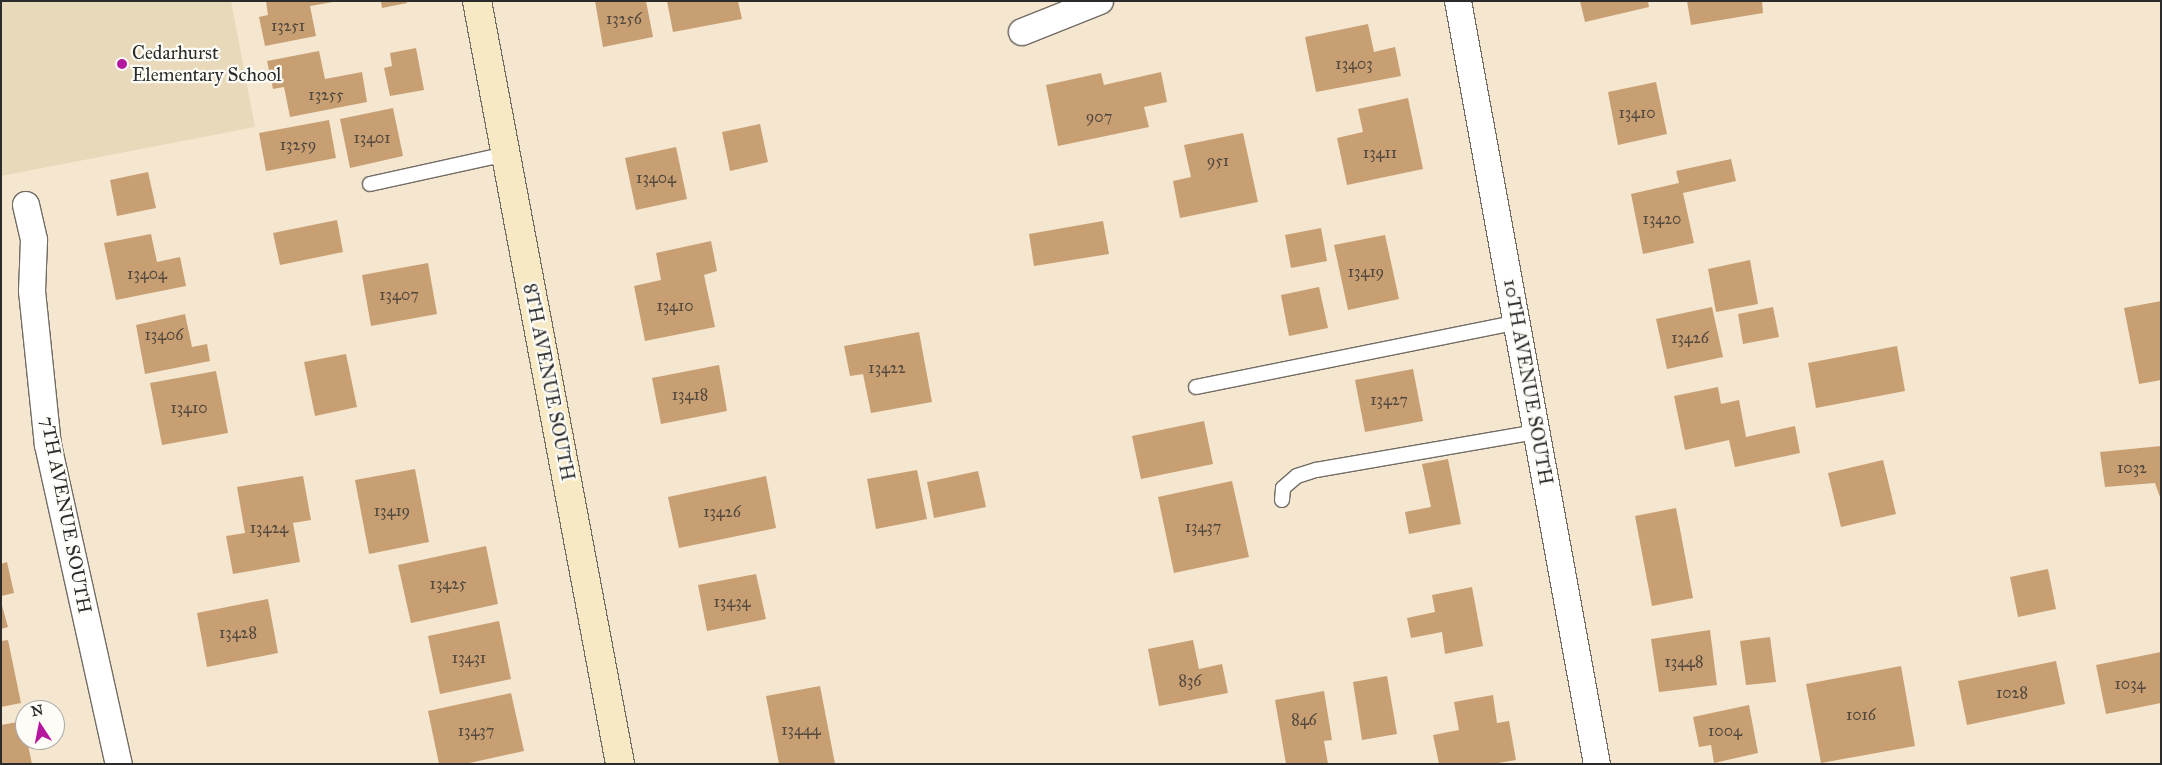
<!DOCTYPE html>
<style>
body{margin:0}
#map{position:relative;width:2162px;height:765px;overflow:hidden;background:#f5e6cf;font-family:"IM FELL Great Primer",serif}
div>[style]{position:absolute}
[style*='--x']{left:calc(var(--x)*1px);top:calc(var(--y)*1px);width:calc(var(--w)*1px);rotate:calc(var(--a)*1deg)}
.built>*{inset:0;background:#e8d9ba}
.building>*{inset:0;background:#c89f73}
.roads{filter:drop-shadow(1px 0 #726c64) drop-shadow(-1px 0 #726c64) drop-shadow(0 1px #726c64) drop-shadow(0 -1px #726c64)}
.lane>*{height:14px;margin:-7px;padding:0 7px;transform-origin:7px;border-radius:7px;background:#fff}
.street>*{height:26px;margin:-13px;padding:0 13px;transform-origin:13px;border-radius:13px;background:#fff}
.secondary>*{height:28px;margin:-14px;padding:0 14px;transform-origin:14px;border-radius:14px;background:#f7e9c3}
.dots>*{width:14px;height:14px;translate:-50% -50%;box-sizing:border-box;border:2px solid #fdfcf7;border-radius:50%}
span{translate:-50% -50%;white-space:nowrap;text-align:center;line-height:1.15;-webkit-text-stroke:4.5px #fdfcf7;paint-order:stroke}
.number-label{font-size:16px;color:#52483d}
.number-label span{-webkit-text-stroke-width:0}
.poi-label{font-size:19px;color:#2b2b2b}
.left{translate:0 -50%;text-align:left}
.street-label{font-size:19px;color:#2b2b2b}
.frame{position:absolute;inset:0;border:2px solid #2b2b2b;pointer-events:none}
.north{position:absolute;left:15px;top:700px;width:50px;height:50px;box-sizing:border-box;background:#fdfcf7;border:1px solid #a9a8a5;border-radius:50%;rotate:349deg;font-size:14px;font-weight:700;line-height:20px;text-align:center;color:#2b2b2b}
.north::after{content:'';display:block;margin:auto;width:18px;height:22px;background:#b5179e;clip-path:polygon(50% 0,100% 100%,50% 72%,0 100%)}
</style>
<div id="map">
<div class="built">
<i style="clip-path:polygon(1px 1px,231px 1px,255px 127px,1px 176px)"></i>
</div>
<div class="building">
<i style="clip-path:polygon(266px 1px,333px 1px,333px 2px,310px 6px,316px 36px,265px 46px,259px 17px,268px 15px)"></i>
<i style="clip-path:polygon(381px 1px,407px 1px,407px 3px,382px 8px)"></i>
<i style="clip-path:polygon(595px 1px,646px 1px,653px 37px,603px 47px)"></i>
<i style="clip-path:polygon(667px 1px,738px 1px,742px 19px,673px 32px)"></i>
<i style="clip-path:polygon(1580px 1px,1648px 1px,1649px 7px,1585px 22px)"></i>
<i style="clip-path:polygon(1687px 1px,1762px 1px,1763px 13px,1691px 25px)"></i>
<i style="clip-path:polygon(1368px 24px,1374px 52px,1395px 47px,1401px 76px,1316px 92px,1305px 37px)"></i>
<i style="clip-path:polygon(416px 48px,424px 90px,390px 96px,384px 68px,392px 66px,390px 53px)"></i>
<i style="clip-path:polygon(319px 51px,325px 79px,362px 72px,367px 102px,290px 117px,284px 87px,273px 89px,267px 61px)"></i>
<i style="clip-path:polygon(1161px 72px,1167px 102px,1144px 107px,1149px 127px,1058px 146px,1046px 85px,1101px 73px,1104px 85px)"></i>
<i style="clip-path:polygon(1656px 82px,1667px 134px,1618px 145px,1608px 92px)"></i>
<i style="clip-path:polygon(1408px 98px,1423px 169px,1347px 185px,1337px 138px,1363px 132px,1358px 109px)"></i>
<i style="clip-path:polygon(393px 108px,403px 156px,350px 168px,340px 119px)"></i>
<i style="clip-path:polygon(329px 120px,336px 158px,266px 171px,259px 133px)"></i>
<i style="clip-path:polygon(760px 124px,768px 162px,730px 171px,722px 132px)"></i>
<i style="clip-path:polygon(1243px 133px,1258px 202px,1180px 218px,1173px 181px,1191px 177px,1184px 145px)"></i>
<i style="clip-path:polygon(676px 147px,687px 199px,636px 210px,625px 158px)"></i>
<i style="clip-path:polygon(1731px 159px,1736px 181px,1683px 193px,1694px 243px,1643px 254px,1631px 194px,1679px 183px,1676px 171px)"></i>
<i style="clip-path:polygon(148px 172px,156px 208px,117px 216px,110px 180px)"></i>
<i style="clip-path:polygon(337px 220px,343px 252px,280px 265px,273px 233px)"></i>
<i style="clip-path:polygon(1103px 221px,1109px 254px,1034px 266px,1029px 234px)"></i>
<i style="clip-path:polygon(1321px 228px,1327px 261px,1291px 268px,1285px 235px)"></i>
<i style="clip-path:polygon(151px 234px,157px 262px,180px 257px,186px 286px,116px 300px,104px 243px)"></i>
<i style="clip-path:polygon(1385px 235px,1399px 299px,1348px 310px,1334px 245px)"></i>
<i style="clip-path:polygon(711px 241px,717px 271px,704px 275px,715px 327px,645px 341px,634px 286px,661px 280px,656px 253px)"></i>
<i style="clip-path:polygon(1750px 260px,1758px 304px,1716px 312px,1708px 269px)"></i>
<i style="clip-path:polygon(428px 263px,437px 314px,371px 326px,362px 275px)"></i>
<i style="clip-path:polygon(1319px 287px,1328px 328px,1289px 336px,1281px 295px)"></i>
<i style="clip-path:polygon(2161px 301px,2161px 380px,2139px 384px,2124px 308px)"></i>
<i style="clip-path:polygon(1712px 307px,1723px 357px,1667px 369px,1656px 319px)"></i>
<i style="clip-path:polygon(1773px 307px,1779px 337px,1743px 344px,1738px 314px)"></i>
<i style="clip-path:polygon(185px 314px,192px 347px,207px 344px,210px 361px,145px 374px,136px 325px)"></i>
<i style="clip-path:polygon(919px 332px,932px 402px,871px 413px,863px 374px,850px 376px,844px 346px)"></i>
<i style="clip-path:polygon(1897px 346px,1905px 391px,1816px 408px,1808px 363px)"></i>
<i style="clip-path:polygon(346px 354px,357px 407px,315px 416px,304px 362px)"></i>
<i style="clip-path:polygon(719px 365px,727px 411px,661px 424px,652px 378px)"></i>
<i style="clip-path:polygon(1413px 369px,1423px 421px,1365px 432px,1355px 380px)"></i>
<i style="clip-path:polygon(216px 371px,228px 433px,162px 445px,150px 383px)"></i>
<i style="clip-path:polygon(1718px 387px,1721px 404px,1739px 400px,1746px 437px,1795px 426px,1800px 453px,1735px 467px,1729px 440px,1685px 450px,1674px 396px)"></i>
<i style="clip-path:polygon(1204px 421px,1213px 464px,1141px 479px,1132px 436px)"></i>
<i style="clip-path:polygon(2161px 446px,2161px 500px,2155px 483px,2105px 487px,2100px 452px)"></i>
<i style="clip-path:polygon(1448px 459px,1461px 524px,1409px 534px,1405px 512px,1431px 507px,1422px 464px)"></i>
<i style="clip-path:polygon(1883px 460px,1896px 514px,1841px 527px,1828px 473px)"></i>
<i style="clip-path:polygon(415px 469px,429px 542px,369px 554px,355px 480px)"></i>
<i style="clip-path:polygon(917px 470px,927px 519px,876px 529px,867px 479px)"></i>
<i style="clip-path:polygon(978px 471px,986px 507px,934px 518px,927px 482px)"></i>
<i style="clip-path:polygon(303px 476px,311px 520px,293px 523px,300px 562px,233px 574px,226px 536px,245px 533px,237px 487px)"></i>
<i style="clip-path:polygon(766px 476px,776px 528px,679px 548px,668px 497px)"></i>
<i style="clip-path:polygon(1232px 481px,1249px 557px,1174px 573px,1158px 497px)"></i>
<i style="clip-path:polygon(1676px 508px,1693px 598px,1652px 606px,1635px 516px)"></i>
<i style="clip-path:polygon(486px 546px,498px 604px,411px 623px,398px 565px)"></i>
<i style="clip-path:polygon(7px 562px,14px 593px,1px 596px,1px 564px)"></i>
<i style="clip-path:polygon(2048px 569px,2056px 609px,2018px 617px,2010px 577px)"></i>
<i style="clip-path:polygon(756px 574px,766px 619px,707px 631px,698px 585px)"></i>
<i style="clip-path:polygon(1472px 587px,1483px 646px,1445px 654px,1442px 632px,1411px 638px,1407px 618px,1435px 612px,1432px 595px)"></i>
<i style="clip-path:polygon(268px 599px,278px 653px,207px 667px,197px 613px)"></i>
<i style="clip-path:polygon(1px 602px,8px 627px,1px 629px)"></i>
<i style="clip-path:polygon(499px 621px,511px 679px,440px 694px,428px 636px)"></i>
<i style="clip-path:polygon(1710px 630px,1717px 685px,1659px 692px,1651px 639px)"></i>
<i style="clip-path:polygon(1770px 637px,1776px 682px,1746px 685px,1740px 641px)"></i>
<i style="clip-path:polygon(8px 640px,21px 703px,1px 707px,1px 641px)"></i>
<i style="clip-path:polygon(1193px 640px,1199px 669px,1222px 664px,1228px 693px,1159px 706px,1148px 649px)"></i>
<i style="clip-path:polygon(2161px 652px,2161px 703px,2106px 714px,2096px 665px)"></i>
<i style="clip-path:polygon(2056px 661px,2065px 704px,1967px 725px,1958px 681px)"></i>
<i style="clip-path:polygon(1901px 666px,1915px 746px,1821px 763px,1806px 684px)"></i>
<i style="clip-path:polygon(1387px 676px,1397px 734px,1362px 740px,1353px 682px)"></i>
<i style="clip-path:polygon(820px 686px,835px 764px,779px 764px,766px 696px)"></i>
<i style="clip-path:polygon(1324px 691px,1332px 740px,1324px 741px,1328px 764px,1286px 764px,1275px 700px)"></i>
<i style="clip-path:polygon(511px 693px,524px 751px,465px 764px,439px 764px,428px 711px)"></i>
<i style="clip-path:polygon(1493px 695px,1497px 723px,1509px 721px,1516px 760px,1492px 764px,1439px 764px,1433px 735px,1459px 730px,1454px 702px)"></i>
<i style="clip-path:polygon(1749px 705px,1758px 753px,1714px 763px,1711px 745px,1699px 747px,1693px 717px)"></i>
<i style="clip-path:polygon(23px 721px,32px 764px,1px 764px,1px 725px)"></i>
</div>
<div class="roads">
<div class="lane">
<i style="--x:370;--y:184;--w:139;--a:-12.4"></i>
<i style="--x:1196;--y:387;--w:328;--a:-11.4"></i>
<i style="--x:1282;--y:500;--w:12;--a:-85"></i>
<i style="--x:1283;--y:488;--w:18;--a:-41"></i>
<i style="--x:1297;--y:476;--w:20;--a:-18"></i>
<i style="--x:1316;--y:470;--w:224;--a:-9.8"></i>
</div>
<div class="street">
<i style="--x:1458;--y:1;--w:776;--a:79.68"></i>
<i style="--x:1022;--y:32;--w:84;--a:-21.7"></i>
<i style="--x:26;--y:205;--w:36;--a:77"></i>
<i style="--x:34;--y:240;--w:51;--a:92.2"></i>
<i style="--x:32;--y:291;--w:155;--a:84.1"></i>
<i style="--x:48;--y:445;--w:327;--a:77.5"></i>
</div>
<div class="secondary">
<i style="--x:477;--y:1;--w:776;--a:79.38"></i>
</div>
</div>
<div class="dots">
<i style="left:122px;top:64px;background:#b5179e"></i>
</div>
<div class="number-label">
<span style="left:624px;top:19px">13256</span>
<span style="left:288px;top:26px">13251</span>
<span style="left:1354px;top:64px">13403</span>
<span style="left:326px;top:95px">13255</span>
<span style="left:1637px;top:113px">13410</span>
<span style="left:1099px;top:117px">907</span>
<span style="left:372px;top:138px">13401</span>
<span style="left:298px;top:145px">13259</span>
<span style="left:1380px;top:153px">13411</span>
<span style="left:1218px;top:161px">951</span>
<span style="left:656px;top:178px">13404</span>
<span style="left:1662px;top:219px">13420</span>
<span style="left:1366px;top:272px">13419</span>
<span style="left:147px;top:274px">13404</span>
<span style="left:399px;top:295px">13407</span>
<span style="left:675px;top:306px">13410</span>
<span style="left:164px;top:335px">13406</span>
<span style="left:1690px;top:338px">13426</span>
<span style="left:887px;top:368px">13422</span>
<span style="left:690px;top:395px">13418</span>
<span style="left:1389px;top:400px">13427</span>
<span style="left:189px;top:408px">13410</span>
<span style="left:2132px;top:468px">1032</span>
<span style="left:392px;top:511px">13419</span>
<span style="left:722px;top:512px">13426</span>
<span style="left:1203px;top:527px">13437</span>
<span style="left:269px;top:528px">13424</span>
<span style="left:448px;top:584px">13425</span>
<span style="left:732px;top:602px">13434</span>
<span style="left:238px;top:633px">13428</span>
<span style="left:469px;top:658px">13431</span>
<span style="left:1684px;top:662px">13448</span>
<span style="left:1190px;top:681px">836</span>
<span style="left:2130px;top:684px">1034</span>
<span style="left:2012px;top:693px">1028</span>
<span style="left:1861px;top:715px">1016</span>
<span style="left:1304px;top:720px">846</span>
<span style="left:801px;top:730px">13444</span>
<span style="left:476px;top:731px">13437</span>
<span style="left:1725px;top:731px">1004</span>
</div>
<div class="poi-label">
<span class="left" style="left:132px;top:64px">Cedarhurst<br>Elementary School</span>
</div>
<div class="street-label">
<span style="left:549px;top:382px;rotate:79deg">8TH AVENUE SOUTH</span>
<span style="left:1528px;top:382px;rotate:80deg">10TH AVENUE SOUTH</span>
<span style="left:66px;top:515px;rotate:79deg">7TH AVENUE SOUTH</span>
</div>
<div class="frame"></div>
<div class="north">N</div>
</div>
